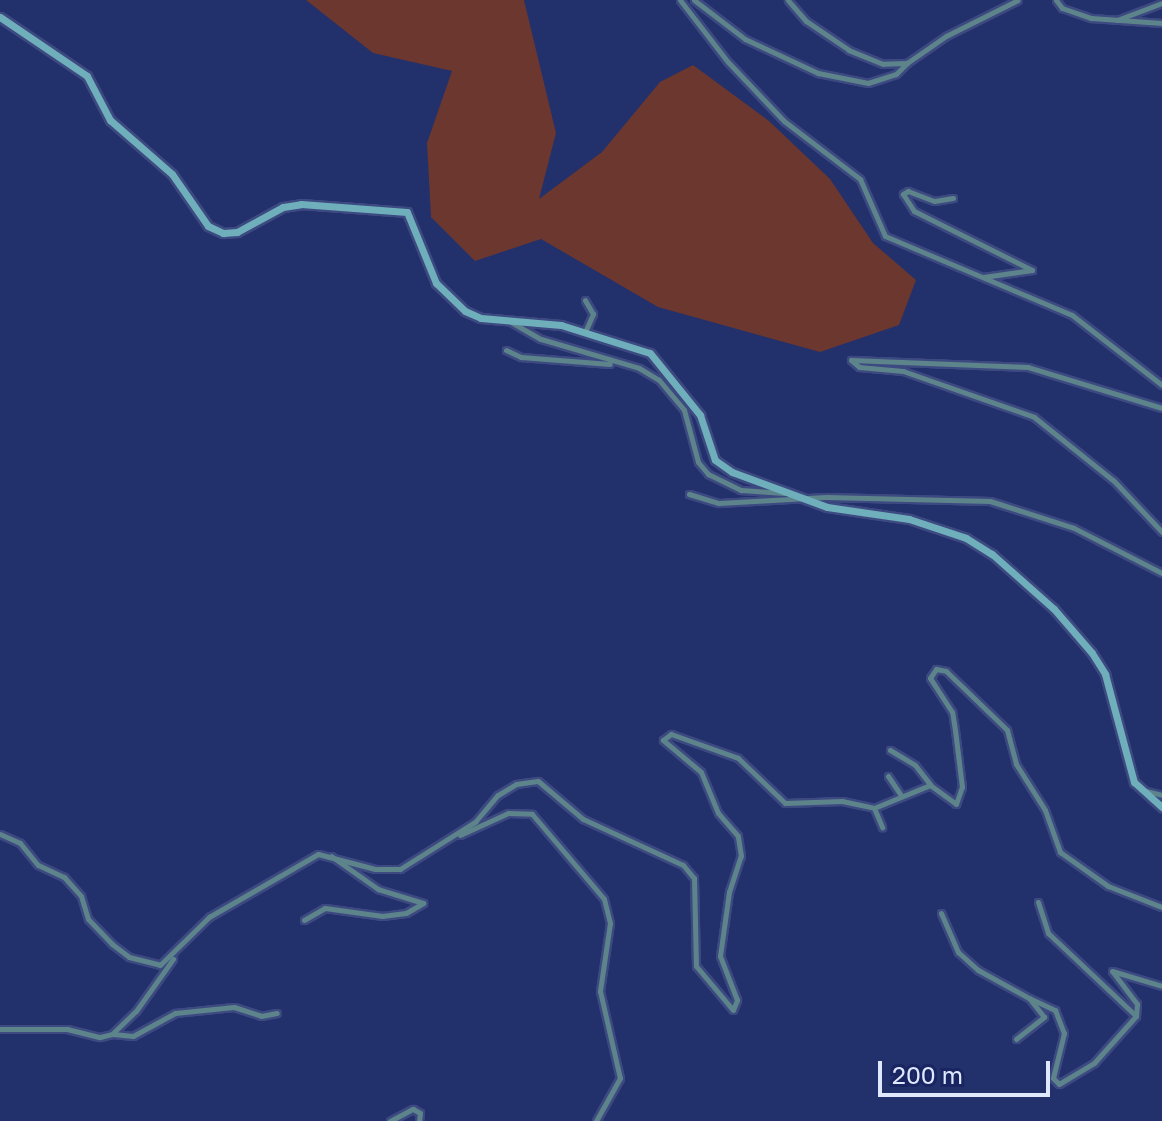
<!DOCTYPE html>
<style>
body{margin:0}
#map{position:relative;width:1162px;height:1121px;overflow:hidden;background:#22306c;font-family:"Golos Text",sans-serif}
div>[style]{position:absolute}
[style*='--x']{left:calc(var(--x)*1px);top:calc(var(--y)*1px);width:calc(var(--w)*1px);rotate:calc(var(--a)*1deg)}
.green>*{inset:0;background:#6b372f}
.roads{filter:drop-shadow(2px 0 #3d4a81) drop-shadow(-2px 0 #3d4a81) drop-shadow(0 2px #3d4a81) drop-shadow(0 -2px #3d4a81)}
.street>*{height:5px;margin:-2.5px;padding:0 2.5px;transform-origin:2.5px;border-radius:2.5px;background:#5d848b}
.secondary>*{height:7px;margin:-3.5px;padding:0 3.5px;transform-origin:3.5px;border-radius:3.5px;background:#6fafbb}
span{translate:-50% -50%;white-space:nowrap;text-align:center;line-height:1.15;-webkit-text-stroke:6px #192560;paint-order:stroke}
.scale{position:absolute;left:878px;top:1061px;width:172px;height:36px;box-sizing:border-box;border:4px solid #e0e8ff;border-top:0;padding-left:10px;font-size:24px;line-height:28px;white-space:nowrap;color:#e0e8ff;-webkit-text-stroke:6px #192560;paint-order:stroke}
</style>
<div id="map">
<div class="green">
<i style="clip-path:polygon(306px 0,524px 0,556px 133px,539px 199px,602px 152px,660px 82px,693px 65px,769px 121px,830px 179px,873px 243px,916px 280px,899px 325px,820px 352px,658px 307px,541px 239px,475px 261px,431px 217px,427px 143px,452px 71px,373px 53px)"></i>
</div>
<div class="roads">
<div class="street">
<i style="--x:680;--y:0;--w:78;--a:52.3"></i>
<i style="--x:728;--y:62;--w:81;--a:46.5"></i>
<i style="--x:784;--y:121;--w:96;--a:37.3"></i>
<i style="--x:860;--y:179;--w:62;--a:66.3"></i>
<i style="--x:885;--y:236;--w:203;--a:22.9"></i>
<i style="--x:1072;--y:315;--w:114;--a:37.9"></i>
<i style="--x:694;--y:0;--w:64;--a:37.4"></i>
<i style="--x:745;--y:39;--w:81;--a:25"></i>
<i style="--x:818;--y:73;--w:51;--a:11.3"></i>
<i style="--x:868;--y:83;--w:29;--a:-18"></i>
<i style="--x:896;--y:74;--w:16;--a:-45"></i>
<i style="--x:907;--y:63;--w:24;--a:178"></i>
<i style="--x:883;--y:64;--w:37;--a:-158"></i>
<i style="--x:849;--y:50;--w:52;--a:-146"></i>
<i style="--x:806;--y:21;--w:28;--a:-131"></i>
<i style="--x:1056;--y:0;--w:10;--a:53"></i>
<i style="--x:1062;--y:8;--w:31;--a:19"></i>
<i style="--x:1091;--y:18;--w:71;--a:4"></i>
<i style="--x:1117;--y:20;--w:48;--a:-20.7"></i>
<i style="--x:907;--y:63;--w:47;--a:-34.7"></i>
<i style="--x:946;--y:36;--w:80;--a:-26.6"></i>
<i style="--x:953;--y:198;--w:19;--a:171"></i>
<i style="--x:934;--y:201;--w:28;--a:-159"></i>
<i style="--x:908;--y:191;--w:6;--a:149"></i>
<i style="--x:903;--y:194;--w:20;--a:57"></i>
<i style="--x:914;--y:211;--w:132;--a:26.6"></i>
<i style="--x:1032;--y:270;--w:49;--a:171.9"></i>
<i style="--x:511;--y:322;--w:34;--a:30"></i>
<i style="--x:541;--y:339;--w:102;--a:16.5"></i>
<i style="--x:639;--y:368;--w:23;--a:31"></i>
<i style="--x:659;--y:380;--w:39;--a:50"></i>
<i style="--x:684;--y:410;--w:54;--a:74.9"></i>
<i style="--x:698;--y:462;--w:16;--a:50"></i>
<i style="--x:708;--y:474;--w:37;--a:26"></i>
<i style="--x:741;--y:490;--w:43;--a:4"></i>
<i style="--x:585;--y:332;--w:20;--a:-66"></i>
<i style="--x:593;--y:314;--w:16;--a:-120"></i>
<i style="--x:506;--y:350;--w:17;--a:25"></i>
<i style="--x:521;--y:357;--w:89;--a:4.5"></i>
<i style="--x:1162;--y:408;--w:140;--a:-163"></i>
<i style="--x:1028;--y:367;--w:177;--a:-177.7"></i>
<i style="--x:851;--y:360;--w:11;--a:41"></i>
<i style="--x:859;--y:367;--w:44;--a:5.2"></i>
<i style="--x:903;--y:371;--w:139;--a:19.3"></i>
<i style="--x:1034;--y:417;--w:102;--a:38.7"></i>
<i style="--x:1114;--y:481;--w:70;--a:46.7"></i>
<i style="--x:689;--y:494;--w:31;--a:17"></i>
<i style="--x:719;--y:503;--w:107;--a:-3.2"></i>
<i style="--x:826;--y:497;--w:164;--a:1.4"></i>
<i style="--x:990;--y:501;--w:88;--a:17.8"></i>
<i style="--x:1074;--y:528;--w:99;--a:27.1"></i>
<i style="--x:890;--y:750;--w:29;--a:31"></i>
<i style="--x:915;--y:765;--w:24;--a:52"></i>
<i style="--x:888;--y:776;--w:23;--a:56"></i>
<i style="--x:1142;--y:790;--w:21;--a:14"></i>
<i style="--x:874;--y:808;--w:21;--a:67"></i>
<i style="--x:0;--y:834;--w:22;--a:24"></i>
<i style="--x:20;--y:843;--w:28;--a:51"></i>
<i style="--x:38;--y:865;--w:29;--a:25"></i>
<i style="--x:64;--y:877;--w:25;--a:48"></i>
<i style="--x:81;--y:896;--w:24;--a:73"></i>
<i style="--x:88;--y:919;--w:35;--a:46"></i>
<i style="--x:112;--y:944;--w:21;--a:37"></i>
<i style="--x:129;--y:957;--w:32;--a:14"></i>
<i style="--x:160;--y:965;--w:69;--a:-44.4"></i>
<i style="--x:209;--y:917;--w:126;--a:-30"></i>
<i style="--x:318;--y:854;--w:59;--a:14.7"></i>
<i style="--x:375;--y:869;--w:25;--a:0"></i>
<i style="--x:400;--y:869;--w:89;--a:-32.1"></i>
<i style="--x:475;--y:822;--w:35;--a:-50"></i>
<i style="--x:498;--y:795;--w:21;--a:-31"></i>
<i style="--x:516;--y:784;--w:22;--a:-8"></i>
<i style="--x:538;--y:781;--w:59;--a:40.2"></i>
<i style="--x:583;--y:819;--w:110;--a:24.7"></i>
<i style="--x:683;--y:865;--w:17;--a:50"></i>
<i style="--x:694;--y:878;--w:88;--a:88.7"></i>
<i style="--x:696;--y:966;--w:57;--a:49.9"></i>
<i style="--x:733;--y:1010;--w:11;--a:-68"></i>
<i style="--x:737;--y:1000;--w:47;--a:-111.1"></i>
<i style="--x:720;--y:956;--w:65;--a:-82"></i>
<i style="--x:729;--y:892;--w:38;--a:-72"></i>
<i style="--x:741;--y:856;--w:20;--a:-99"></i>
<i style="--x:738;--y:836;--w:30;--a:-131"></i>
<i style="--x:718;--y:813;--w:44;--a:-112.5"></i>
<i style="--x:701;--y:772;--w:50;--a:-139.9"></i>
<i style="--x:663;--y:740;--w:10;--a:-37"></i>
<i style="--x:671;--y:734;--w:71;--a:19.7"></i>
<i style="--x:738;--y:758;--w:65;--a:43.8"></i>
<i style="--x:785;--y:803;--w:57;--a:-2"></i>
<i style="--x:842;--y:801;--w:33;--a:12"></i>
<i style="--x:874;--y:808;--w:61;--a:-22.3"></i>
<i style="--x:930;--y:785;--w:32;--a:36"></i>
<i style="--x:956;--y:804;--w:18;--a:-71"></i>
<i style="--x:962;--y:787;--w:57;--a:-97"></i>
<i style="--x:955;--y:730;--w:18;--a:-99"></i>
<i style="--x:952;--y:712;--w:40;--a:-122.9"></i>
<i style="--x:930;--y:678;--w:11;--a:-56"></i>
<i style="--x:936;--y:669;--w:10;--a:11"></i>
<i style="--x:946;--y:671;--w:85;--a:44"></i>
<i style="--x:1007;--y:730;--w:35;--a:75"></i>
<i style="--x:1016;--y:764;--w:54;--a:57.8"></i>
<i style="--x:1045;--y:810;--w:45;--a:70.3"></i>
<i style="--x:1060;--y:852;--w:59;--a:35.3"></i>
<i style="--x:1108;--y:886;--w:58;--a:21.3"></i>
<i style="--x:460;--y:835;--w:53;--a:-24.6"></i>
<i style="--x:508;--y:813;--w:24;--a:2"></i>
<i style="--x:532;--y:814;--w:111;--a:49.7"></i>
<i style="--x:604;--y:899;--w:25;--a:76"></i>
<i style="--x:610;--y:923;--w:69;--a:98.4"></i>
<i style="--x:600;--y:991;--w:89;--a:77.1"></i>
<i style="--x:620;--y:1078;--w:49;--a:119.2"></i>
<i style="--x:1038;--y:902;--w:33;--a:72"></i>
<i style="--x:1048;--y:933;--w:121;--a:43.3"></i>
<i style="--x:941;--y:913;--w:43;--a:66.4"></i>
<i style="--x:958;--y:952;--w:27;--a:42"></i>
<i style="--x:978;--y:970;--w:58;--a:28.8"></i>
<i style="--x:304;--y:920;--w:24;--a:-30"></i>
<i style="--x:325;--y:908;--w:58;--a:8"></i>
<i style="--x:382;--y:916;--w:24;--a:-7"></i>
<i style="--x:406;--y:913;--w:20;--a:-30"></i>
<i style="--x:423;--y:903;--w:47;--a:-162.7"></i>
<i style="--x:378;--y:889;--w:57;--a:-144.9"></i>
<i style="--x:0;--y:1029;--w:67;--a:0"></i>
<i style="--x:67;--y:1029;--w:34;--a:14"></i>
<i style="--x:100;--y:1037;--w:12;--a:-14"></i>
<i style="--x:112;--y:1034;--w:33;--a:-44"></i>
<i style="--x:136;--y:1011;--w:64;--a:-54.6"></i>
<i style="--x:113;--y:1034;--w:20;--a:6"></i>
<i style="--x:133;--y:1036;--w:48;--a:-28.7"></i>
<i style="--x:175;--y:1013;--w:59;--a:-5.8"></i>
<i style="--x:234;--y:1007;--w:28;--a:18"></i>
<i style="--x:261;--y:1016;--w:16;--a:-11"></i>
<i style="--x:1016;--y:1039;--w:36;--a:-38"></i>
<i style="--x:1044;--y:1017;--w:24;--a:-128"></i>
<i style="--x:1029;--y:998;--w:29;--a:25"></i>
<i style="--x:1055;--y:1010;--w:25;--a:69"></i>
<i style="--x:1064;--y:1033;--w:46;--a:103.7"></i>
<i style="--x:1053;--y:1078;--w:8;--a:45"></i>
<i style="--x:1059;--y:1084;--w:41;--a:-31"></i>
<i style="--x:1094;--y:1063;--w:63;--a:-48.2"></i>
<i style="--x:1136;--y:1016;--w:12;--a:-85"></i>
<i style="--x:1137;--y:1004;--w:41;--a:-127.1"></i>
<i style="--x:1112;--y:971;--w:52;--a:16.7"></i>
<i style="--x:390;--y:1121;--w:26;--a:-28"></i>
<i style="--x:413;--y:1109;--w:8;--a:30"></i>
<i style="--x:420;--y:1113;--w:8;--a:97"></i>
</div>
<div class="secondary">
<i style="--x:0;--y:17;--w:105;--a:34.1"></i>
<i style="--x:87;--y:76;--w:50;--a:62.4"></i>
<i style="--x:110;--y:120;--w:82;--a:41.1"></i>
<i style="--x:172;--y:174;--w:63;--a:55.3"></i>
<i style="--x:208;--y:226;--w:17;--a:25"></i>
<i style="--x:223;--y:233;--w:14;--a:-4"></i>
<i style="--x:237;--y:232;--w:52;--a:-28.5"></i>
<i style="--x:283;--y:207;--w:18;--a:-9"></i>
<i style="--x:301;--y:204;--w:106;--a:4.3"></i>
<i style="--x:407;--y:212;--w:77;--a:67.8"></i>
<i style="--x:436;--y:283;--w:40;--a:44"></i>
<i style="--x:465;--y:311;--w:17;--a:24"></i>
<i style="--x:481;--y:318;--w:80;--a:5"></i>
<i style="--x:561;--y:325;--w:93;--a:17.5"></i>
<i style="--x:650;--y:353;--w:80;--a:51.1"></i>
<i style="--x:700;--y:415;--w:47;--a:71.6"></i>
<i style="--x:715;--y:460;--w:21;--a:35"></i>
<i style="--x:732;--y:472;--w:101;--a:20.2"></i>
<i style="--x:827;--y:507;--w:83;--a:8.3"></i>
<i style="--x:909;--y:519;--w:60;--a:18.4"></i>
<i style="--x:966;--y:538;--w:31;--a:32"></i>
<i style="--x:992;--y:554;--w:83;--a:41.6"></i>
<i style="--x:1054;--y:609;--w:58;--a:49.2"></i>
<i style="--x:1092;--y:653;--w:25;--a:58"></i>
<i style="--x:1105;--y:674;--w:112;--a:75"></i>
<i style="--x:1134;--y:782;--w:38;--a:42"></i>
</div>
</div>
<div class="scale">200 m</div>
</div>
